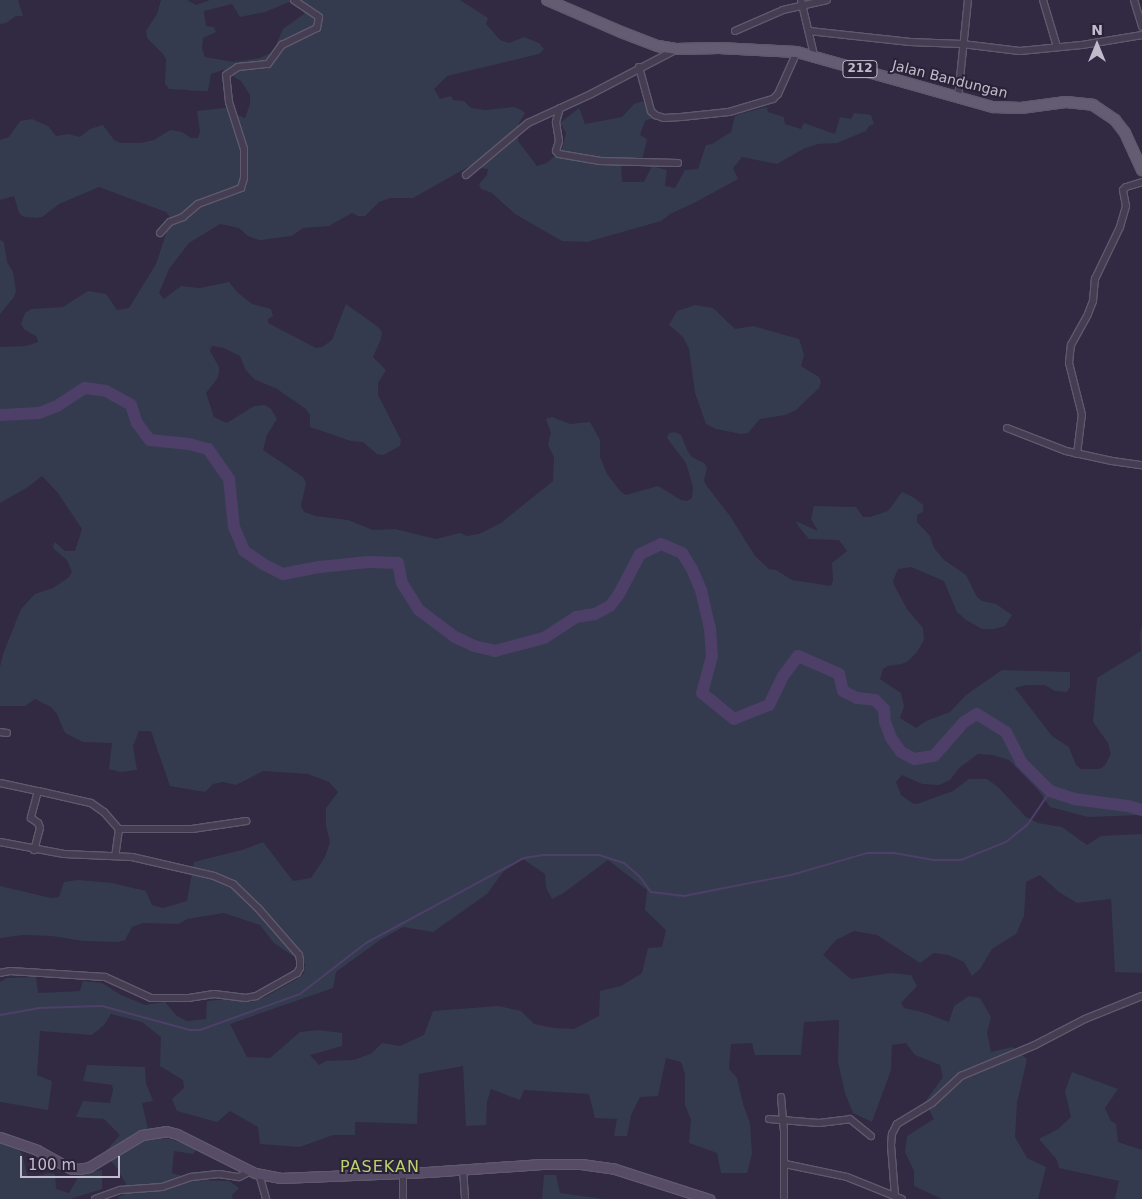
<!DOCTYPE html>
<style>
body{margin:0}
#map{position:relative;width:1142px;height:1199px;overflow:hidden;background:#322942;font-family:"DejaVu Sans",sans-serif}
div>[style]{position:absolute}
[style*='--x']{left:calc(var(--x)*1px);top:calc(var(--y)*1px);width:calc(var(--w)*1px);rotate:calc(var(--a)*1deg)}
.green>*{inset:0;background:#343b4e}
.stream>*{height:2px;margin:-1px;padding:0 1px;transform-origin:1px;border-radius:1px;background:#4d3f68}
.river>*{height:12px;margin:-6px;padding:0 6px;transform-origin:6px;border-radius:6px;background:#4d3f68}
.roads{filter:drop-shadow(1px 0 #60596c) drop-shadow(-1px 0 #60596c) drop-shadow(0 1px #60596c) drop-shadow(0 -1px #60596c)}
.street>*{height:6px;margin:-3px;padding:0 3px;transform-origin:3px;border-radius:3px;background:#453d52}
.secondary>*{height:9px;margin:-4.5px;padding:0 4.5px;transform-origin:4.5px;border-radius:4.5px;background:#564c65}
.primary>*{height:10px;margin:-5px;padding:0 5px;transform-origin:5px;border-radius:5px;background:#645c72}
span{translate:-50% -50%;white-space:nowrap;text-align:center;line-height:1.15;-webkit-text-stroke:4px #2a2237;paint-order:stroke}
.shield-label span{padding:1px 4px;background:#2a2237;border:1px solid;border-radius:4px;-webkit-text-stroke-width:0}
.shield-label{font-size:12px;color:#c1bbcc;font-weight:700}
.street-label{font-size:14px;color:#c1bbcc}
.quarter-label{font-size:16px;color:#bcd071;letter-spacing:1px}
.north{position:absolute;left:1072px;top:20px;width:50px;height:50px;-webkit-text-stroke:4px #2a2237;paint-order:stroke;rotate:0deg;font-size:14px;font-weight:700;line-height:20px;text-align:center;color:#c1bbcc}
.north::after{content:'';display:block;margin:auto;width:18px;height:22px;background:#c1bbcc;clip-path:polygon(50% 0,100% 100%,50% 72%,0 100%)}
.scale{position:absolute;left:20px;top:1156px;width:100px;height:22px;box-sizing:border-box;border:2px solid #c1bbcc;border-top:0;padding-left:6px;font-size:15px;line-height:18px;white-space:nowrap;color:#c1bbcc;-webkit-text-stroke:4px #2a2237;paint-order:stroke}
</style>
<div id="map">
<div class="green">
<i style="clip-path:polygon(0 0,18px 0,23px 16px,16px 16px,6px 23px,0 24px)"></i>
<i style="clip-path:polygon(evenodd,161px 0,187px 0,196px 5px,210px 0,294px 0,265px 12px,240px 17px,232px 4px,204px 11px,206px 26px,214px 27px,216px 32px,203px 38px,202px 49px,205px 57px,234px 62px,260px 58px,273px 52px,283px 29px,304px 14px,306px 3px,300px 0,460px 0,488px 18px,486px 24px,500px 40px,509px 43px,524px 37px,539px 43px,544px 49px,539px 54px,447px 76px,434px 89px,440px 99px,451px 96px,453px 100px,464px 101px,471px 108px,485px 110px,514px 107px,521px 110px,525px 113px,519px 123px,518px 141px,537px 166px,547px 163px,562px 149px,566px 133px,560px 123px,579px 108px,585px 124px,622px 117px,634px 104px,643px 101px,652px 118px,645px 121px,640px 135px,647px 139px,642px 160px,621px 165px,622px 182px,644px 182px,652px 166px,667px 170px,665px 186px,675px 188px,685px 170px,698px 169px,706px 145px,712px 144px,731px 132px,735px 116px,743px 113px,767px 107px,768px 112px,784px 117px,785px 124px,801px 129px,804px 123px,835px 134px,840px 117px,851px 119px,854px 113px,871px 115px,874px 124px,869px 126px,866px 131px,837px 143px,818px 144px,805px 148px,777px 164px,742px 157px,733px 168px,738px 179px,694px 203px,670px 214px,661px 221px,587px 242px,562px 241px,515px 214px,492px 193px,481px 189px,479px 184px,487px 175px,488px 169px,468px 167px,413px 198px,390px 198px,379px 202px,365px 216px,358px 216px,352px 213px,329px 226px,303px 228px,292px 236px,259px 240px,248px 236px,239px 228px,220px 224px,189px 243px,169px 269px,159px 293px,164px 299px,181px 286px,200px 288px,229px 282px,237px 292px,252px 304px,271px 309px,273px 316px,268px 319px,268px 323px,316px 348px,322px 347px,332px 340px,346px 304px,378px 327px,382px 332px,381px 339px,373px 357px,386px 370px,378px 383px,378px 395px,401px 440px,400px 446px,383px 455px,377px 454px,363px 442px,351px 441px,310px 427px,310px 415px,306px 409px,277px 389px,254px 379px,245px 369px,240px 356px,224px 348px,212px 346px,210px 351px,219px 367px,219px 373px,217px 379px,206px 393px,214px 417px,227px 423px,254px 406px,265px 405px,271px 409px,277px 419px,267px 435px,263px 450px,303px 477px,306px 483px,301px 506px,304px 512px,316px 516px,348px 520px,373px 530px,395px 529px,436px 539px,460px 533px,467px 536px,479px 534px,501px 523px,553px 481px,554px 457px,548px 445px,551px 433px,546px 419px,552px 417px,570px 424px,590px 422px,600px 440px,600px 457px,607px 474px,621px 492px,626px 495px,658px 486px,681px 500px,687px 501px,692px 498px,693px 487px,686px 463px,667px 438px,669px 433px,675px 432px,681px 435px,688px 452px,692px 457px,704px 463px,707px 468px,704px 480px,706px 485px,730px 516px,755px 556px,769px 569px,776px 570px,792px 580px,831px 586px,833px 580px,832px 563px,847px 551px,839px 540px,809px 539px,798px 526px,796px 521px,818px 531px,811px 519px,814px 506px,856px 507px,863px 517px,870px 517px,888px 511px,902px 492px,913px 497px,923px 505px,923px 512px,917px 515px,917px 522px,930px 536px,934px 548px,944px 560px,966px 575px,977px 597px,982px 601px,996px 604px,1012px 615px,1005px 626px,994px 629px,982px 629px,966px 620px,957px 612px,944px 581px,911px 567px,898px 569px,893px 581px,895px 587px,907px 609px,923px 628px,924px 640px,917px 652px,908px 661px,902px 664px,888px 666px,883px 669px,880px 679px,901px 693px,904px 706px,900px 718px,916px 728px,926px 721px,950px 712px,966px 695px,1002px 670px,1070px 672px,1070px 687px,1067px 692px,1055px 691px,1045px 685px,1026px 685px,1015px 688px,1052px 736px,1069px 747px,1076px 765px,1081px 769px,1100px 769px,1105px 765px,1111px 754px,1108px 743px,1093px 722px,1097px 678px,1141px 651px,1140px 633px,1142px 626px,1142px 815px,1088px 817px,1050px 807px,1039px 791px,1009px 760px,993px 755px,978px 754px,959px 768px,950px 780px,939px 785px,922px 784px,902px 775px,896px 782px,901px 795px,912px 803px,917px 804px,953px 791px,969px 779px,987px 779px,998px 787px,1026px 817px,1038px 823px,1062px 827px,1087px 845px,1101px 836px,1142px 834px,1142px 973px,1115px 972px,1111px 899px,1077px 903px,1059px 892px,1040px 875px,1026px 882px,1024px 916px,1016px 934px,992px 949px,980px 969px,972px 976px,964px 962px,949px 955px,934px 953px,920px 963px,877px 935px,854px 931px,836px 940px,823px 955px,851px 979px,891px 973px,911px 975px,917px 986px,901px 1003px,904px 1008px,922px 1012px,949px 1022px,954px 1006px,969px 996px,980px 998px,991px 1017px,987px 1033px,991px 1052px,1012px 1047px,1027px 1059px,1017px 1103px,1015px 1137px,1027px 1158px,1046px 1167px,1038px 1199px,942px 1199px,914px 1186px,914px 1171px,905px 1152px,907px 1136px,934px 1119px,925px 1102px,943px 1077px,940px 1065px,915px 1055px,906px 1043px,892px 1045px,891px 1070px,872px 1122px,853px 1113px,845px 1093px,838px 1062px,839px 1020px,804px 1022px,801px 1055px,755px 1055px,752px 1043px,731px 1044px,729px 1069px,737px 1078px,743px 1104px,750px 1123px,752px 1154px,747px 1173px,721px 1173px,717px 1153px,689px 1143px,691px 1120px,685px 1105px,685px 1074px,681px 1062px,666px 1058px,658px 1096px,640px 1097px,631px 1115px,627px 1136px,614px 1136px,617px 1119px,595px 1118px,589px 1094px,524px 1090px,520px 1100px,491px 1089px,487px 1102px,486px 1125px,466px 1126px,463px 1066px,419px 1074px,417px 1124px,355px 1122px,355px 1135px,333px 1135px,300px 1147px,260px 1144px,258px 1127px,230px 1111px,217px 1122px,177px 1111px,172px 1099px,184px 1088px,183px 1080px,160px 1066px,161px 1037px,142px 1022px,111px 1014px,104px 1025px,92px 1035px,40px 1031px,37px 1075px,52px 1081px,48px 1110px,0 1102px,0 982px,7px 978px,36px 977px,38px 993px,80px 991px,83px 981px,102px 983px,121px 995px,145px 1005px,165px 1002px,177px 1016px,187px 1021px,206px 1019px,207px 1001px,229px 999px,251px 1002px,265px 997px,297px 979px,304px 973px,305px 964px,274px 943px,260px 925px,224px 913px,187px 919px,179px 924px,143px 923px,132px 927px,125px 940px,118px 942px,83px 941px,52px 936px,23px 935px,0 938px,0 886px,51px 898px,59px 897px,64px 882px,78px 880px,112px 883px,146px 891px,152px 905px,163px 908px,187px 901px,194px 862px,242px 850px,263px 842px,293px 881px,311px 878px,325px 857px,330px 842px,326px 826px,326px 808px,338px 792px,329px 782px,308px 774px,263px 771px,236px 785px,223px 782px,213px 784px,205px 792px,170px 786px,151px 731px,139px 731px,133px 746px,137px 770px,120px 772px,109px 769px,112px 743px,83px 742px,65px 733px,57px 714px,51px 707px,35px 699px,25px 706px,0 706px,0 667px,3px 654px,21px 609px,35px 594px,53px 588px,68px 578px,72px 572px,67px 560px,54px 549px,53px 546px,55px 542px,65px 551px,75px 551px,82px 529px,58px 493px,42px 476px,28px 487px,0 503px,0 347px,26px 346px,38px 342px,37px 337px,24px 329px,21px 324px,25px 313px,31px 309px,63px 307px,88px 291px,106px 294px,117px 310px,129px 308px,156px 264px,171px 219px,166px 212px,99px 187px,59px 204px,42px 217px,36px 218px,24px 217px,19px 213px,14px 196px,0 200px,0 140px,9px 137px,20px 121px,32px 119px,48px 126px,56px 136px,68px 134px,80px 137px,90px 129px,103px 125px,114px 140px,120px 143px,141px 143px,154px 140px,170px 130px,182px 132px,191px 138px,198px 138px,200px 132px,197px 111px,232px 107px,235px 114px,245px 118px,250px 104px,250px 95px,241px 81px,223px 70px,211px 74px,208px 91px,169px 89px,165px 84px,166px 59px,163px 54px,147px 38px,146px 31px,157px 14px,161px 0,523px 859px,545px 874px,546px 888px,552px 899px,562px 894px,608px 860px,647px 890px,645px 910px,666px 930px,662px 947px,648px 948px,642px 973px,621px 986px,600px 991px,599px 1016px,574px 1029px,554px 1028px,534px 1024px,521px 1011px,498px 1006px,433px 1011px,424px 1035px,400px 1046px,382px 1043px,372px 1053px,354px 1060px,326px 1061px,319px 1065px,310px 1055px,342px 1046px,342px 1033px,318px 1030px,300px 1032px,270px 1058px,247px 1057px,230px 1024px,333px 988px,336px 972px,380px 940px,403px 927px,433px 932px,487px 894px,503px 872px,523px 859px)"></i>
<i style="clip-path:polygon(0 240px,4px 242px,7px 262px,13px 272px,16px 291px,14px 297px,0 314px)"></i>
<i style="clip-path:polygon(695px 305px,713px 308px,735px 329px,753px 326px,799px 339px,804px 355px,801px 366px,819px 377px,821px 382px,819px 388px,796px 410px,785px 415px,760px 419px,748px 433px,741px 434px,716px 429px,706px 424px,695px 393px,689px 349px,683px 337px,669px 325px,677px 311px)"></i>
<i style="clip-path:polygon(87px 1065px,145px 1067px,146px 1083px,153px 1101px,142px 1103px,150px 1137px,170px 1139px,197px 1148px,193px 1154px,174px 1151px,172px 1173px,197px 1180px,229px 1181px,239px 1188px,232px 1195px,233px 1199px,119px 1199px,118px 1197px,127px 1193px,126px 1184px,117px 1168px,104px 1153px,120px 1135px,104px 1119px,76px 1117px,83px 1101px,110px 1103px,113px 1090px,112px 1085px,83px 1081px)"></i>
<i style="clip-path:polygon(1072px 1072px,1118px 1089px,1105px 1108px,1111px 1121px,1116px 1124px,1118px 1142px,1142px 1150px,1142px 1199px,1115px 1199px,1119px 1181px,1059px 1168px,1057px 1160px,1039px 1139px,1058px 1129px,1071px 1117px,1065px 1091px)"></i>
<i style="clip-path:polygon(0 1141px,17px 1147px,22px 1154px,28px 1178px,48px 1173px,55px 1174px,56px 1189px,69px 1193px,80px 1174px,102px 1170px,102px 1189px,70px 1199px,0 1199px)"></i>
<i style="clip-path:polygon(544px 1175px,556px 1175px,560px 1193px,604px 1199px,542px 1199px)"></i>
</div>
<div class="stream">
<i style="--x:0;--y:1015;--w:39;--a:-10"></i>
<i style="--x:38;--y:1008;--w:64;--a:-1.8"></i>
<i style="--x:102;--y:1006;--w:91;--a:15.3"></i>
<i style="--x:190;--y:1030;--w:10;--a:0"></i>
<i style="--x:200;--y:1030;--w:106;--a:-19.8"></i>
<i style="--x:300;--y:994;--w:83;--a:-37.7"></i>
<i style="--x:366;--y:943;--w:179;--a:-28.3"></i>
<i style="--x:524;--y:858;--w:19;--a:-9"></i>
<i style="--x:543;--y:855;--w:56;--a:0"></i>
<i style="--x:599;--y:855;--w:26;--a:18"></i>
<i style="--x:624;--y:863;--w:21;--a:41"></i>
<i style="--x:640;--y:877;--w:19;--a:54"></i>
<i style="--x:651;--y:892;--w:33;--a:7"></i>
<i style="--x:684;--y:896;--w:109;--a:-11.1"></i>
<i style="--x:791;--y:875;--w:79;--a:-16.1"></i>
<i style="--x:867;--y:853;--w:27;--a:0"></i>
<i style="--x:894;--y:853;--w:39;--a:10"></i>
<i style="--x:932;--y:860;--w:29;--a:0"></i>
<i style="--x:961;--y:860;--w:48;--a:-21.8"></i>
<i style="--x:1006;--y:842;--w:28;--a:-39"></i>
<i style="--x:1028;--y:824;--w:40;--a:-56"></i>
</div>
<div class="river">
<i style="--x:0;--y:415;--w:39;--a:-3"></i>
<i style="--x:39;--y:413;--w:19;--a:-21"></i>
<i style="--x:57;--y:406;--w:33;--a:-33"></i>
<i style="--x:85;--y:388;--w:21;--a:8"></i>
<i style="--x:106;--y:391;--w:29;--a:29"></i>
<i style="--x:131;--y:405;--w:19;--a:72"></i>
<i style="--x:137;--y:423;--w:21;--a:53"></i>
<i style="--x:150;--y:440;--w:39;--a:6"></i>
<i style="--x:189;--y:444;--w:20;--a:15"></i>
<i style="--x:208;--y:449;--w:37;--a:55"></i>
<i style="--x:229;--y:479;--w:48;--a:84.1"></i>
<i style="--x:234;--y:527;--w:26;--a:67"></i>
<i style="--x:244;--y:551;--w:23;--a:34"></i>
<i style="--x:263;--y:564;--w:22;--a:27"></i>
<i style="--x:283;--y:574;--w:38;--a:-11"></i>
<i style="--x:320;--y:567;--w:48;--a:-5.9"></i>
<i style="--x:368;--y:562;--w:30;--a:2"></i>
<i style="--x:398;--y:563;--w:20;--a:79"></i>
<i style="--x:402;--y:583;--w:32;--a:58"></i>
<i style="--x:419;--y:610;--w:45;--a:36.9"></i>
<i style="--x:455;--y:637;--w:21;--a:25"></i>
<i style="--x:474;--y:646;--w:22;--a:13"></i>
<i style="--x:495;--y:651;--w:51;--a:-14.9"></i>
<i style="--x:544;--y:638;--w:38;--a:-33"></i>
<i style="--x:576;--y:617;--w:19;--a:-9"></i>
<i style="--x:595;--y:614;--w:17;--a:-28"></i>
<i style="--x:610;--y:606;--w:15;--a:-53"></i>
<i style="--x:619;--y:594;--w:45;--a:-62.3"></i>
<i style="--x:640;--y:554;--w:23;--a:-25"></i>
<i style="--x:661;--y:544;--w:23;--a:23"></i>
<i style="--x:682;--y:553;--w:19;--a:58"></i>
<i style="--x:692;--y:569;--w:23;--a:67"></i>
<i style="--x:701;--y:590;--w:39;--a:77"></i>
<i style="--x:710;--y:628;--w:28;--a:86"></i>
<i style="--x:712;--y:656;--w:38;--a:105"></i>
<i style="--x:702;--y:693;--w:41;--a:39.1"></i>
<i style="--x:734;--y:719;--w:38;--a:-22"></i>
<i style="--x:769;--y:705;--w:32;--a:-64"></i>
<i style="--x:783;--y:676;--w:25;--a:-53"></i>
<i style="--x:798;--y:656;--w:45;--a:23.7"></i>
<i style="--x:839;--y:674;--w:17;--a:77"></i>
<i style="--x:843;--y:691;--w:16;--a:27"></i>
<i style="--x:857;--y:698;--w:18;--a:6"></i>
<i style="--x:875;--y:700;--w:13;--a:45"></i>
<i style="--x:884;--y:709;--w:13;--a:86"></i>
<i style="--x:885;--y:722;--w:17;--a:69"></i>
<i style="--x:891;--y:738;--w:17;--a:54"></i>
<i style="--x:901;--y:752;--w:15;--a:28"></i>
<i style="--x:914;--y:759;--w:20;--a:-9"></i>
<i style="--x:934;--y:756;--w:45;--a:-48.6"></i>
<i style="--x:964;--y:722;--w:15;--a:-32"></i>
<i style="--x:977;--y:714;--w:34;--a:32"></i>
<i style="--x:1006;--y:732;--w:34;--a:63"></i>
<i style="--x:1021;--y:762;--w:41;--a:45"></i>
<i style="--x:1050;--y:791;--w:25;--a:18"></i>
<i style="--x:1074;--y:799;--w:54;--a:7.4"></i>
<i style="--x:1128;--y:806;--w:15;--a:16"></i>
</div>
<div class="roads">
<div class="street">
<i style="--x:801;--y:0;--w:57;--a:76.7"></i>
<i style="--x:1043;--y:0;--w:49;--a:73.4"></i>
<i style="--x:1134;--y:0;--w:28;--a:73"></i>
<i style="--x:735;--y:31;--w:52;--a:-23.6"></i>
<i style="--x:783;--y:10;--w:45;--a:-12.8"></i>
<i style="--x:809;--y:31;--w:102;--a:6.2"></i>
<i style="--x:910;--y:42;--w:52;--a:2.2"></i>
<i style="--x:962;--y:44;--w:58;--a:6.9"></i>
<i style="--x:1020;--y:51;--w:62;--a:-5.5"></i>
<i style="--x:1082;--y:45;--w:61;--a:-9.5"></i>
<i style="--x:639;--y:67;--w:46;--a:74.7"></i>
<i style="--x:651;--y:111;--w:6;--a:45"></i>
<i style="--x:655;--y:115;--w:9;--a:18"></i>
<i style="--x:664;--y:118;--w:17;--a:-3"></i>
<i style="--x:681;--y:117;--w:48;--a:-5.9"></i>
<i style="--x:729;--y:112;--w:46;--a:-16.5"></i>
<i style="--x:773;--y:99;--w:7;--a:-45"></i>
<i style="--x:778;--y:94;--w:46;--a:-65.7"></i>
<i style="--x:958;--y:98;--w:99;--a:-84.2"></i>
<i style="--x:560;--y:108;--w:15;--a:106"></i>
<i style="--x:556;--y:122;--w:19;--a:81"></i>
<i style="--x:559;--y:141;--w:10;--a:107"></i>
<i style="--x:556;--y:151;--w:4;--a:45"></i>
<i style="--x:559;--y:154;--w:42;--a:9.7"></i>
<i style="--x:600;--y:161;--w:78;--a:1.5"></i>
<i style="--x:466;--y:175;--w:81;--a:-40"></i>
<i style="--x:528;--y:123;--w:69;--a:-24.7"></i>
<i style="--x:591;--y:94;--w:95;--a:-27.6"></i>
<i style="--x:160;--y:233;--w:15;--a:-48"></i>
<i style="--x:170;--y:222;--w:14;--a:-21"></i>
<i style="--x:183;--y:217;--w:20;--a:-41"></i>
<i style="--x:198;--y:204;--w:46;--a:-20.4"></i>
<i style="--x:241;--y:188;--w:10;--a:-73"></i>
<i style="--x:244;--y:178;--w:29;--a:-90"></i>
<i style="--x:244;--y:149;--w:49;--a:-107.7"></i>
<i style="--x:229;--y:102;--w:27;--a:-96"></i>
<i style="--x:226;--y:75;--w:14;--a:-34"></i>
<i style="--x:238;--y:67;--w:30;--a:-6"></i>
<i style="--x:268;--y:64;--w:24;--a:-54"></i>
<i style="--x:282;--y:45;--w:39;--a:-26"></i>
<i style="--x:317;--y:28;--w:11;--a:-80"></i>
<i style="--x:319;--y:17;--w:30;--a:-146"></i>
<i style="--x:1007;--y:428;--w:63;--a:21.3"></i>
<i style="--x:1066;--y:451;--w:47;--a:12.3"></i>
<i style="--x:1112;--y:461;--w:30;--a:8"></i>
<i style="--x:1077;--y:454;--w:39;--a:-83"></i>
<i style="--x:1082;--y:415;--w:54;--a:-104"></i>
<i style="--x:1069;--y:363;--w:18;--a:-84"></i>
<i style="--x:1071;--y:345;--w:35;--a:-61"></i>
<i style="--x:1088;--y:314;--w:14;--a:-69"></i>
<i style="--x:1093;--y:301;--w:22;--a:-85"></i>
<i style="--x:1095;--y:279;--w:58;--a:-64.3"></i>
<i style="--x:1120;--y:227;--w:22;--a:-74"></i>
<i style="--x:1126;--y:206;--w:16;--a:-101"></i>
<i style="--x:1123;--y:190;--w:4;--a:-45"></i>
<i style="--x:1126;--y:187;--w:17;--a:-17"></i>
<i style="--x:0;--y:732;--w:7;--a:8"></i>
<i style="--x:0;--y:783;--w:39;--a:12"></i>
<i style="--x:38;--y:791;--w:28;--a:105"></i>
<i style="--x:31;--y:818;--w:9;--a:36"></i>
<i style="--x:38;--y:823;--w:5;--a:68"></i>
<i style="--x:40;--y:828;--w:23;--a:105"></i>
<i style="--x:38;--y:791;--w:54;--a:12.8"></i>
<i style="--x:91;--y:803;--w:16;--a:35"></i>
<i style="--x:104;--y:812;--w:23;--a:49"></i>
<i style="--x:119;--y:829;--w:27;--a:98"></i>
<i style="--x:119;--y:829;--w:73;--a:0"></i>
<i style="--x:192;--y:829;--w:55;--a:-8.4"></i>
<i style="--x:0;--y:842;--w:65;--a:10.6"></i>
<i style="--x:64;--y:854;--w:68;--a:2.5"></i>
<i style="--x:132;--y:857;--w:84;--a:13"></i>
<i style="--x:214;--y:876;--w:21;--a:23"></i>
<i style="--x:233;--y:884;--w:35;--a:44"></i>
<i style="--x:258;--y:908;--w:62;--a:48.9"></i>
<i style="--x:299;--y:955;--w:5;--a:79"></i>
<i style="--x:300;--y:960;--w:8;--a:90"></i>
<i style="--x:300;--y:968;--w:6;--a:121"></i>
<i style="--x:297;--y:973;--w:47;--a:150.7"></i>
<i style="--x:256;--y:996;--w:10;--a:169"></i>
<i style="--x:246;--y:998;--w:32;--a:-173"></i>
<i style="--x:214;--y:994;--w:25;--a:171"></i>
<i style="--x:189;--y:998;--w:38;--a:180"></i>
<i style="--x:151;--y:998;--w:51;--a:-155.5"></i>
<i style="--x:105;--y:977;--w:95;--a:-176.4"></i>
<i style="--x:10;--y:971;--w:10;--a:169"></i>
<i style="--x:781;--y:1097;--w:33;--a:85"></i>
<i style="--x:784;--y:1130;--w:69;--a:90"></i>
<i style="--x:769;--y:1119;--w:50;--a:4.6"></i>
<i style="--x:819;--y:1123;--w:31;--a:-7"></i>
<i style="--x:850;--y:1119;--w:27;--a:39"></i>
<i style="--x:785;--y:1164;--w:63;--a:11.8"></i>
<i style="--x:847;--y:1177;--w:59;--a:21.8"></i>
<i style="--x:463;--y:1169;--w:30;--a:86"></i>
<i style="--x:403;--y:1173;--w:26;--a:90"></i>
<i style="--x:259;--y:1174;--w:26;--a:74"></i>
<i style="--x:895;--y:1196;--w:51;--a:-94.5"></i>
<i style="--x:891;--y:1145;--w:11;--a:-85"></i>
<i style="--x:892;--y:1134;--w:11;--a:-63"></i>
<i style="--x:897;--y:1124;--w:41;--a:-31"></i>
<i style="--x:932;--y:1103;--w:40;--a:-43"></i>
<i style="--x:961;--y:1076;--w:80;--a:-22.7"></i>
<i style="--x:1035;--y:1045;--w:56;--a:-27.5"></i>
<i style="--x:1085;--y:1019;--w:61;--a:-22"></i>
<i style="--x:95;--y:1199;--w:27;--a:-20"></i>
<i style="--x:120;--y:1190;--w:42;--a:-4.1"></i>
<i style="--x:162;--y:1187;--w:31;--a:-19"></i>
<i style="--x:191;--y:1177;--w:28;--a:-6"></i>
<i style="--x:219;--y:1174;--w:20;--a:9"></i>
<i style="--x:239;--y:1177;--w:13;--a:-27"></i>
</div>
<div class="secondary">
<i style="--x:0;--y:1137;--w:39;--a:19"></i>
<i style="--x:37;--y:1150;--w:38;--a:29"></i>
<i style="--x:70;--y:1168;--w:9;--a:6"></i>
<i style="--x:79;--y:1169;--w:10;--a:-11"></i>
<i style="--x:89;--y:1167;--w:62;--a:-31.1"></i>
<i style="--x:142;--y:1135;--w:24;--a:-9"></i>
<i style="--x:166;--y:1131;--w:11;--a:15"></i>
<i style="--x:177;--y:1134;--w:87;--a:26.6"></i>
<i style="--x:255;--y:1173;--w:25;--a:11"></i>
<i style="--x:280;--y:1178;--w:147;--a:-2.3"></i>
<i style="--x:427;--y:1172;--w:115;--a:-4"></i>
<i style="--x:542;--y:1164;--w:39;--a:0"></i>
<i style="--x:581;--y:1164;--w:34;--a:8"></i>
<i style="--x:615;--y:1169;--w:99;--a:17.7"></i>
</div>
<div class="primary">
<i style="--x:547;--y:0;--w:81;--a:23.4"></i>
<i style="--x:621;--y:32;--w:40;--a:21"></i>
<i style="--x:658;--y:46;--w:18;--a:9"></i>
<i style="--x:676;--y:49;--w:43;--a:-1.3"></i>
<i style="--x:719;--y:48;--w:78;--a:2.9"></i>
<i style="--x:797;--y:52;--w:204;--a:15.7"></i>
<i style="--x:993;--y:107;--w:28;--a:2"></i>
<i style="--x:1021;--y:108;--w:45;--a:-7.6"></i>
<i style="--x:1066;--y:102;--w:27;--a:6"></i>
<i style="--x:1093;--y:105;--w:27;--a:34"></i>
<i style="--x:1115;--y:120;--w:16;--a:52"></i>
<i style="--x:1125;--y:133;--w:41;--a:65.3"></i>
</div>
</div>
<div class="shield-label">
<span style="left:860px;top:69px">212</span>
</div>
<div class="street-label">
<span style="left:950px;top:79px;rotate:14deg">Jalan Bandungan</span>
</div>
<div class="quarter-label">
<span style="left:380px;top:1167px">PASEKAN</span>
</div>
<div class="north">N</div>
<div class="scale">100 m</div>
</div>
